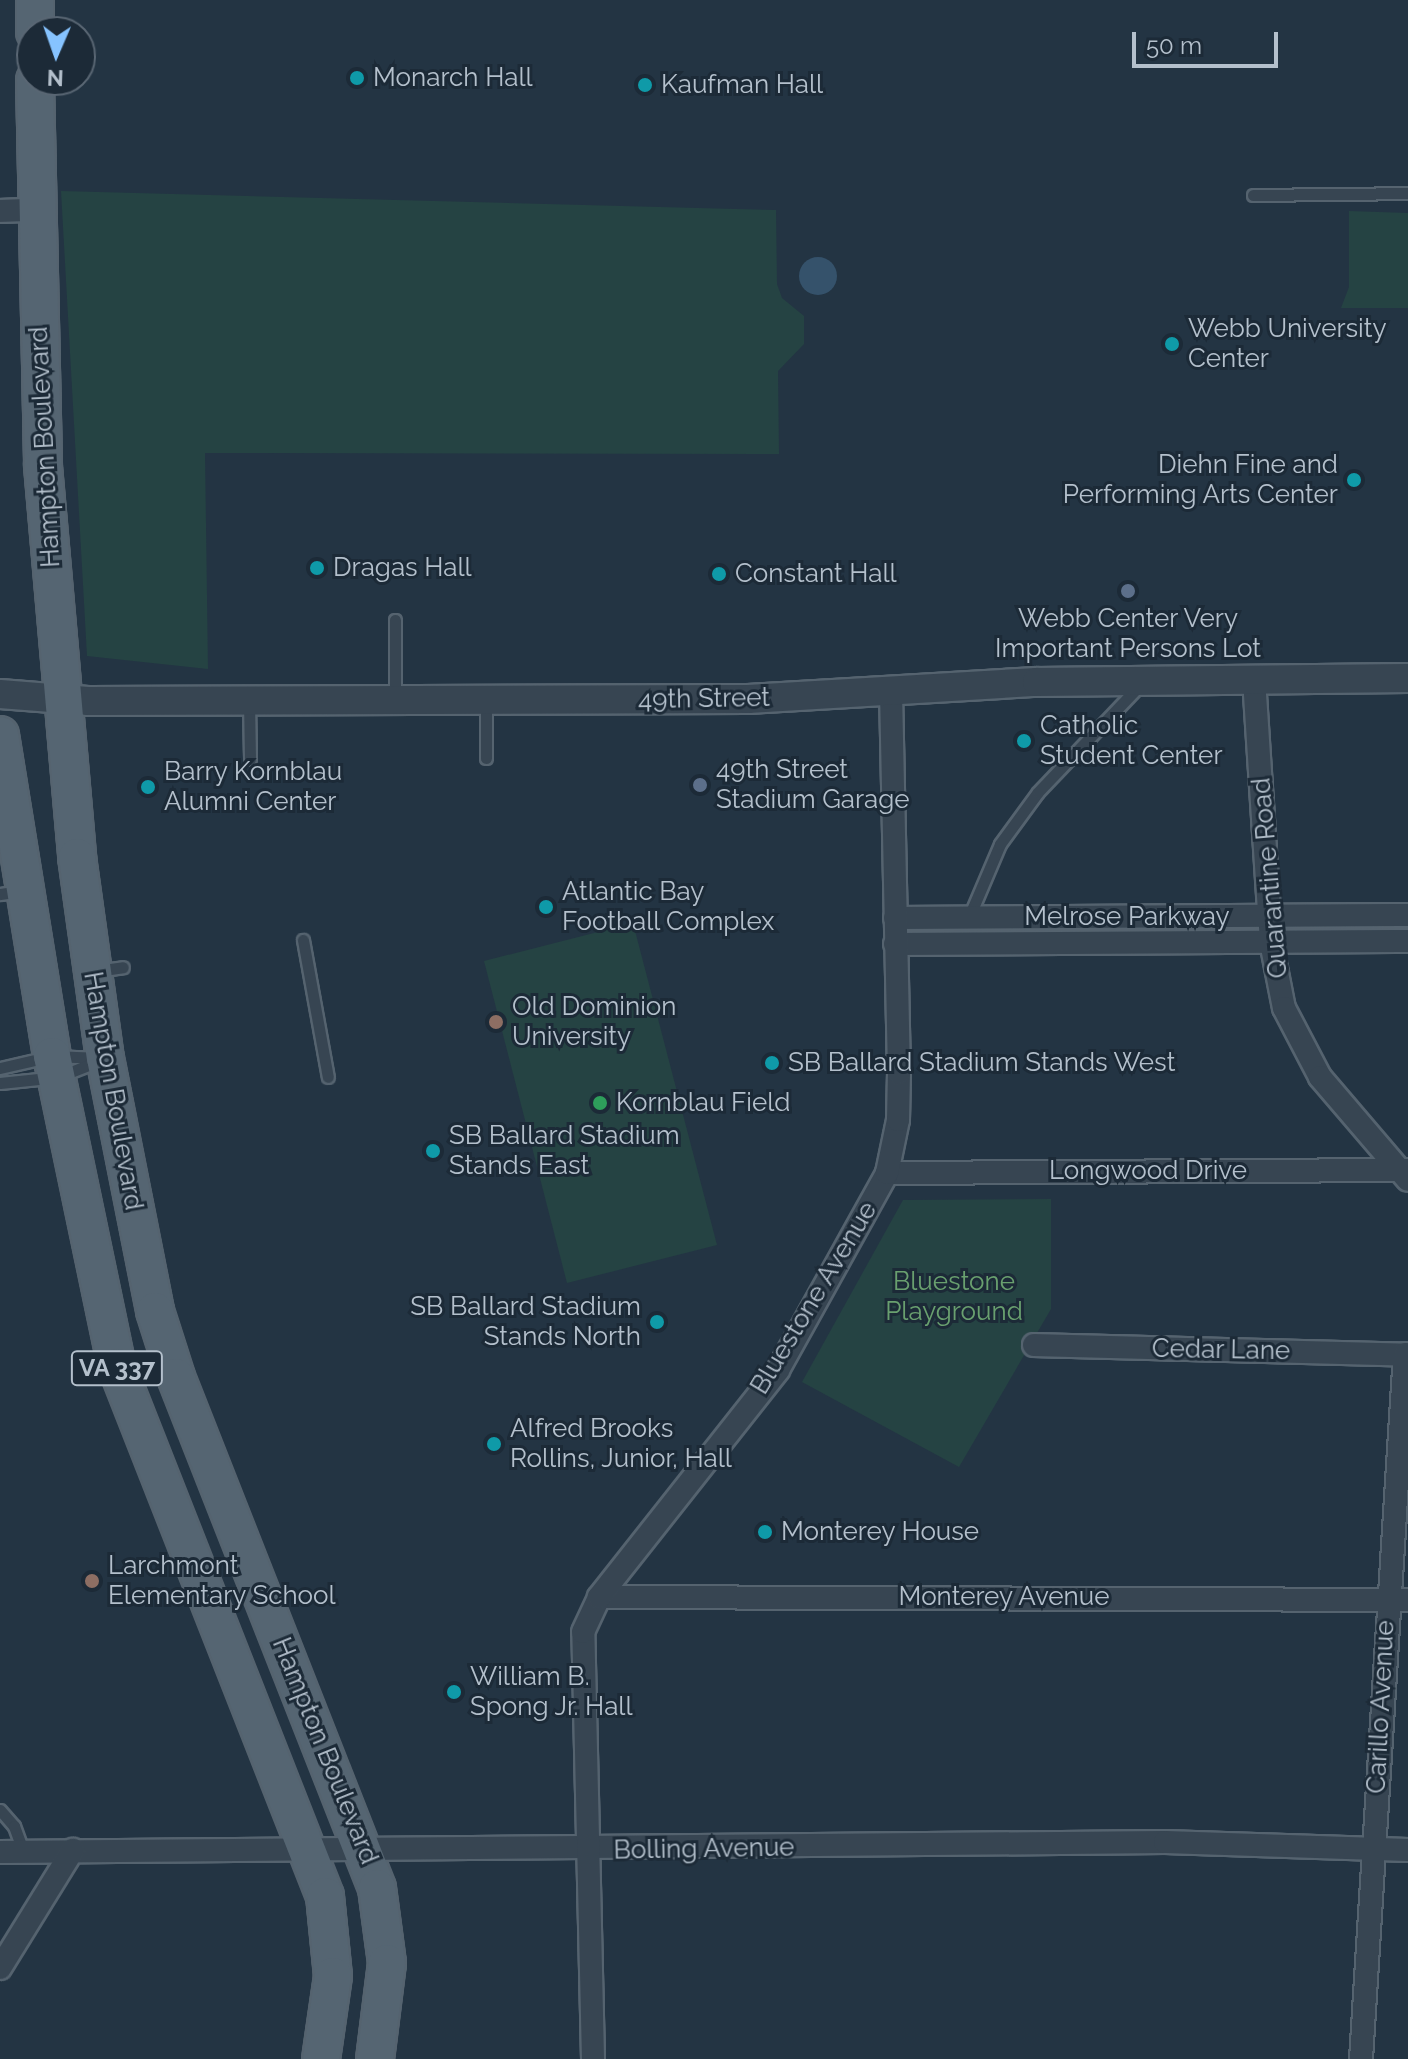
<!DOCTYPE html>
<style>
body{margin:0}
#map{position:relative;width:1408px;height:2059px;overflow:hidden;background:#233443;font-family:Raleway,sans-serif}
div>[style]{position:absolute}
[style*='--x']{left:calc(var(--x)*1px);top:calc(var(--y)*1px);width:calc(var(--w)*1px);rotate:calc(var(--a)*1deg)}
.green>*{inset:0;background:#254343}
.water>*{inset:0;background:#35526b}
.round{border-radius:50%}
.roads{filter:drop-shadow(2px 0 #55636f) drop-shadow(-2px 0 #55636f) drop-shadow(0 2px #55636f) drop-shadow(0 -2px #55636f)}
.service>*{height:11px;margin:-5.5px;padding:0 5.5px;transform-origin:5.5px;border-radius:5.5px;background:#374552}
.minor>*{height:22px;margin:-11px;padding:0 11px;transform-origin:11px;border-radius:11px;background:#374552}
.tertiary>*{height:28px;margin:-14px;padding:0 14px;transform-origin:14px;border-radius:14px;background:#374552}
.primary>*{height:36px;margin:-18px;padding:0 18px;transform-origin:18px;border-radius:18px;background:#556572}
.dots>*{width:22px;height:22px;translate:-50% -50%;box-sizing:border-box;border:4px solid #1c2a37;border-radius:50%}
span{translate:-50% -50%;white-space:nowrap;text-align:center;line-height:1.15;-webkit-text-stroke:6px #1c2a37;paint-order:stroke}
.shield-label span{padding:2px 6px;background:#1c2a37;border:2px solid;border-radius:6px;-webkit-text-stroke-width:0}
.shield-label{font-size:24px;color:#b4c0cc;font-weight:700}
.poi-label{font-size:26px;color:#b4c0cc}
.left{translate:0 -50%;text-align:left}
.right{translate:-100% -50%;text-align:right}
.street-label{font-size:26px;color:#b4c0cc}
.park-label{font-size:26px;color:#69a06f}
.north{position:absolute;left:16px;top:16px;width:80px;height:80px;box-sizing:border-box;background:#1c2a37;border:2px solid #596673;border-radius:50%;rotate:182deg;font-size:22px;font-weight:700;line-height:32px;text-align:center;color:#b4c0cc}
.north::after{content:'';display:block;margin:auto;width:28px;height:36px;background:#86c3ff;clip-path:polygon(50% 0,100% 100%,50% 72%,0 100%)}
.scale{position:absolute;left:1132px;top:32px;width:146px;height:36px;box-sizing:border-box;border:4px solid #b4c0cc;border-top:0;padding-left:10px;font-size:24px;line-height:28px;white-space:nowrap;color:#b4c0cc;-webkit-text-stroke:6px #1c2a37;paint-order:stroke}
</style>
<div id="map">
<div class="green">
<i style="clip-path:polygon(61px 191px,776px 210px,777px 284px,782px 298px,804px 316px,804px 344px,778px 371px,779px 454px,205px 453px,208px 669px,87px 656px)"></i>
<i style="clip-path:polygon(1349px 211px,1408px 213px,1408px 308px,1341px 308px,1349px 287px)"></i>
<i style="clip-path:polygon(633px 923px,717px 1245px,567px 1283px,484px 961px)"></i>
<i style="clip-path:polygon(1051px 1199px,1051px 1309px,959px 1467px,802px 1382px,903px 1200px)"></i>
</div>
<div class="water">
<i class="round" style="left:799px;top:257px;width:38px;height:38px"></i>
</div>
<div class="roads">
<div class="service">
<i style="--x:1253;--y:195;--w:155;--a:-0.7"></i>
<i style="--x:395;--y:620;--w:81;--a:90"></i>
<i style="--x:249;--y:701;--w:58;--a:89"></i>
<i style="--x:486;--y:702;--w:56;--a:90"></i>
<i style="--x:0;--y:894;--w:21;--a:-8"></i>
<i style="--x:969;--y:917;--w:79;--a:-67"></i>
<i style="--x:1000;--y:844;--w:64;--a:-53.8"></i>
<i style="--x:1038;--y:792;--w:149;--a:-46.4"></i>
<i style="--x:303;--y:940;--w:139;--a:79.7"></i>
<i style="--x:96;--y:971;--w:27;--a:-8"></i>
<i style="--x:0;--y:1068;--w:53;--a:-13"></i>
<i style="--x:52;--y:1056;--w:48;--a:2.4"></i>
<i style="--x:0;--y:1083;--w:58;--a:-5.9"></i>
<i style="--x:58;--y:1077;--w:46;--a:-21.6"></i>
<i style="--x:0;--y:1810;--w:21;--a:49"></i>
<i style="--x:14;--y:1826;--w:27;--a:70"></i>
</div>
<div class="minor">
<i style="--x:0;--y:211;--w:37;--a:-2"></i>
<i style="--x:1254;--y:679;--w:264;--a:86.3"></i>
<i style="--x:1271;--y:942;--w:67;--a:78.9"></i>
<i style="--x:1284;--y:1008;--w:78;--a:62.4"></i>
<i style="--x:1320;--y:1077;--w:135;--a:49.5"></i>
<i style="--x:895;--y:918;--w:513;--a:-0.34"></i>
<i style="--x:895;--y:944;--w:513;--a:-0.34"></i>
<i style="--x:887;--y:1173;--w:521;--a:-0.33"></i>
<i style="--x:1034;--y:1345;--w:374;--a:1.5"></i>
<i style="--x:599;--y:1597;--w:809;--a:0.21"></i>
<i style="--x:0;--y:1852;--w:1165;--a:-0.49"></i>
<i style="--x:1165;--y:1842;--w:243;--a:1.9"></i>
<i style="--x:0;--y:1968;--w:139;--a:-58.3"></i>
<i style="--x:593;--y:2059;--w:427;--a:-91.3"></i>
<i style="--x:583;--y:1632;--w:38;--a:-65"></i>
<i style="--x:599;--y:1597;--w:289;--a:-51.7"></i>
<i style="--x:778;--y:1370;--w:225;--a:-61"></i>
<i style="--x:887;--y:1173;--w:54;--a:-78.3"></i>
<i style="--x:898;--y:1120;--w:47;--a:-88.8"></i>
<i style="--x:899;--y:1073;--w:380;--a:-91.2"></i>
<i style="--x:1361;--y:2059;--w:706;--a:-86.43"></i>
</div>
<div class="tertiary">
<i style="--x:0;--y:694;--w:88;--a:4.5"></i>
<i style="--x:88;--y:701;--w:660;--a:-0.17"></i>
<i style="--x:748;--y:699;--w:289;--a:-3.4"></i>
<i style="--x:1037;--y:682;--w:371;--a:-0.6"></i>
</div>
<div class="primary">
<i style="--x:35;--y:0;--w:32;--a:90"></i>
<i style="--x:35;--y:80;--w:386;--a:88.8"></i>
<i style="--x:43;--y:466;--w:392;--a:85"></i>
<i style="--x:77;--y:857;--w:203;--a:82.1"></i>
<i style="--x:105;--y:1058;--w:258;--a:78.8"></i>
<i style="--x:155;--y:1311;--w:69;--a:72.3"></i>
<i style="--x:176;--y:1377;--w:549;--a:68.53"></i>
<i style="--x:377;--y:1888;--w:76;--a:82.4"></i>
<i style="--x:387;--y:1963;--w:97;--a:97.1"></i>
<i style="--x:0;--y:735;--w:325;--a:80.8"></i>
<i style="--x:52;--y:1056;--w:318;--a:78.2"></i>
<i style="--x:117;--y:1367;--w:568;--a:68.54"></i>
<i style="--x:325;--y:1896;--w:80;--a:84.3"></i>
<i style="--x:333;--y:1976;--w:84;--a:98.2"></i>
</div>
</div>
<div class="dots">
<i style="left:357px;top:78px;background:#0f9aa8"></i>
<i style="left:645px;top:85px;background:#0f9aa8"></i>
<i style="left:1172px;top:344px;background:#0f9aa8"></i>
<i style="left:1354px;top:480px;background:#0f9aa8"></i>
<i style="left:317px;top:568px;background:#0f9aa8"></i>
<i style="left:719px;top:574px;background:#0f9aa8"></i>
<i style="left:1128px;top:591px;background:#5c6f8a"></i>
<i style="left:1024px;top:741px;background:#0f9aa8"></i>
<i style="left:700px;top:785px;background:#5c6f8a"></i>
<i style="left:148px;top:787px;background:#0f9aa8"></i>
<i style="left:546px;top:907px;background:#0f9aa8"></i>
<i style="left:496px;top:1022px;background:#8d6e63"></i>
<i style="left:772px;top:1063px;background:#0f9aa8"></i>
<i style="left:600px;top:1103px;background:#2e9e5b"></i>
<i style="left:433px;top:1151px;background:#0f9aa8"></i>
<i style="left:657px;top:1322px;background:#0f9aa8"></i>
<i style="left:494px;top:1444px;background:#0f9aa8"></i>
<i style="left:765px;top:1532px;background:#0f9aa8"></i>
<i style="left:92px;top:1581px;background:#8d6e63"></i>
<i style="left:454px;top:1692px;background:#0f9aa8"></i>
</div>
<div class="shield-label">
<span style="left:117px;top:1368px">VA 337</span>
</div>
<div class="poi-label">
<span class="left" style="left:373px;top:78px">Monarch Hall</span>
<span class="left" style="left:661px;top:85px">Kaufman Hall</span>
<span class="left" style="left:1188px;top:344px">Webb University<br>Center</span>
<span class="right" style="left:1338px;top:480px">Diehn Fine and<br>Performing Arts Center</span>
<span class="left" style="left:333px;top:568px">Dragas Hall</span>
<span class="left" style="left:735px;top:574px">Constant Hall</span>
<span style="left:1128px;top:634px">Webb Center Very<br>Important Persons Lot</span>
<span class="left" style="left:1040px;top:741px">Catholic<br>Student Center</span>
<span class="left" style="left:716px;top:785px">49th Street<br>Stadium Garage</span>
<span class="left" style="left:164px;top:787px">Barry Kornblau<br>Alumni Center</span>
<span class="left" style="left:562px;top:907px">Atlantic Bay<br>Football Complex</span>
<span class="left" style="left:512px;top:1022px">Old Dominion<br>University</span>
<span class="left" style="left:788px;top:1063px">SB Ballard Stadium Stands West</span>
<span class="left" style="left:616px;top:1103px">Kornblau Field</span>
<span class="left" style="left:449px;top:1151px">SB Ballard Stadium<br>Stands East</span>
<span class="right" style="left:641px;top:1322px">SB Ballard Stadium<br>Stands North</span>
<span class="left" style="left:510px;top:1444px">Alfred Brooks<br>Rollins, Junior, Hall</span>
<span class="left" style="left:781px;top:1532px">Monterey House</span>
<span class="left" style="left:108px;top:1581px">Larchmont<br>Elementary School</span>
<span class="left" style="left:470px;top:1692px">William B.<br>Spong Jr. Hall</span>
</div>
<div class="street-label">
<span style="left:45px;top:447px;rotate:-93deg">Hampton Boulevard</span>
<span style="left:704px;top:699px;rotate:-1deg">49th Street</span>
<span style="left:1270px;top:878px;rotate:-95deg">Quarantine Road</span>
<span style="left:1127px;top:917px">Melrose Parkway</span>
<span style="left:113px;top:1091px;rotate:80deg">Hampton Boulevard</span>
<span style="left:1148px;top:1171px">Longwood Drive</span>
<span style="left:814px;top:1298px;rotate:-59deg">Bluestone Avenue</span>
<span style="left:1221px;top:1350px;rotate:1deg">Cedar Lane</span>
<span style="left:1004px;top:1597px">Monterey Avenue</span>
<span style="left:1381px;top:1707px;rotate:-87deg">Carillo Avenue</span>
<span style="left:325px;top:1751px;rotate:68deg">Hampton Boulevard</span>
<span style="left:704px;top:1849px;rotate:-1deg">Bolling Avenue</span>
</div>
<div class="park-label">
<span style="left:954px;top:1297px">Bluestone<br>Playground</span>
</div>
<div class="north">N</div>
<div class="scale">50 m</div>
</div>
